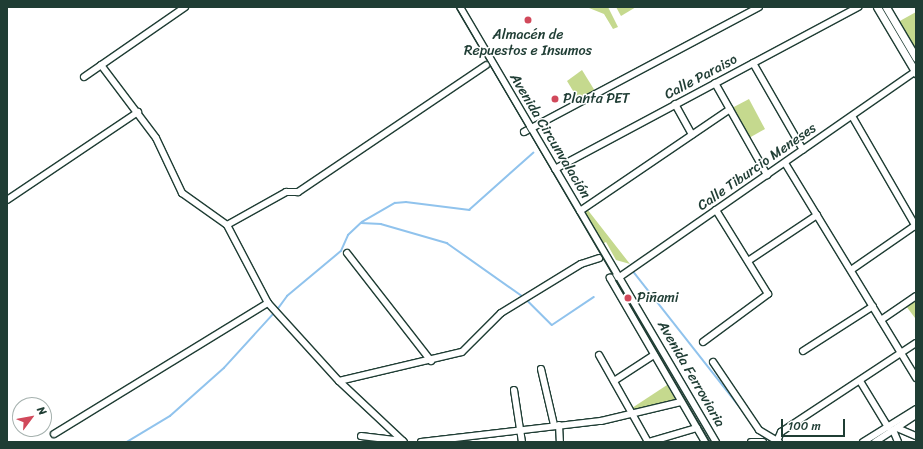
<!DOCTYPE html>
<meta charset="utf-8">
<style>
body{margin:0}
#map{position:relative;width:923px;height:449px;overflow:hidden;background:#fff;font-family:Sriracha,sans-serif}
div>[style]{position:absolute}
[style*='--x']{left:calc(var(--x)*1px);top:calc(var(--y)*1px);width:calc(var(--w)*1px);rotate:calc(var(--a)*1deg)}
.green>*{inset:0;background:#c5d98e}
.stream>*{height:1.5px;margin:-0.75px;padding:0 0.75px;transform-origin:0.75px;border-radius:0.75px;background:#90c3ed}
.roads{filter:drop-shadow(1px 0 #1f3d34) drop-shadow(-1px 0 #1f3d34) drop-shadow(0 1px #1f3d34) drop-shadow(0 -1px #1f3d34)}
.minor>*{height:6px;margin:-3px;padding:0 3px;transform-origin:3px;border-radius:3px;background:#fff}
.major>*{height:7px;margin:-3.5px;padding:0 3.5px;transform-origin:3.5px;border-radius:3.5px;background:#fff}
.tram>*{height:1px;margin:-0.5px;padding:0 0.5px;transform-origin:0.5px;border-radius:0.5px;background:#1f3d34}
.dots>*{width:11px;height:11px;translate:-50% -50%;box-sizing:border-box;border:2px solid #fff;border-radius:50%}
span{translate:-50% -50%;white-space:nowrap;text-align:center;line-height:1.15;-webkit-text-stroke:3px #fff;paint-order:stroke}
.poi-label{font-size:14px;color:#1f3d34}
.left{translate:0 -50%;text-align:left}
.street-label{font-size:14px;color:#1f3d34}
.frame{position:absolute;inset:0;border:8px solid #1f3d34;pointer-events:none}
.north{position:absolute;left:12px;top:397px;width:40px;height:40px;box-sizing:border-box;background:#fff;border:1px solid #a5b1ae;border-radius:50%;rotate:58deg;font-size:11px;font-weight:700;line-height:16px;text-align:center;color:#1f3d34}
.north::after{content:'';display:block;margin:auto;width:14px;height:18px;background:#d1495b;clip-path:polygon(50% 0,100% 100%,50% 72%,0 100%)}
.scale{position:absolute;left:781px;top:419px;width:64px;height:18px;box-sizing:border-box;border:2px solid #1f3d34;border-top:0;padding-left:5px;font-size:12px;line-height:14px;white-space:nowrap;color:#1f3d34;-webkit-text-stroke:3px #fff;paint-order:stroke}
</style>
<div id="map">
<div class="green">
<i style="clip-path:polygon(608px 7px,618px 27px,613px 29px,604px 14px,589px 8px)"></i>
<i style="clip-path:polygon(616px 7px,636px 7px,621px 16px)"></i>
<i style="clip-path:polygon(916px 12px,916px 52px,898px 22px)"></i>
<i style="clip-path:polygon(582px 70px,595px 91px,578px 99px,567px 81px)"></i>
<i style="clip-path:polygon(749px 99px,765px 129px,749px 138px,732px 108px)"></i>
<i style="clip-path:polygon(587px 209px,630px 264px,616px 260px,606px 242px,602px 244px,583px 212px)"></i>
<i style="clip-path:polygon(916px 299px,916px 318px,915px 318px,906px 306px)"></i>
<i style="clip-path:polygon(667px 385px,676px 400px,634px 412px,632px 408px)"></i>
</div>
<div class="stream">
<i style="--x:362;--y:222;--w:38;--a:-30"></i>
<i style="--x:395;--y:203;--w:11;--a:-5"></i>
<i style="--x:406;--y:202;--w:64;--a:7.2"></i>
<i style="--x:469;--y:210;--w:86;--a:-41.7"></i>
<i style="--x:633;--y:271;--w:174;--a:51.8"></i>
<i style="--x:527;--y:300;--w:35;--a:45"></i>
<i style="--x:552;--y:325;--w:50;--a:-33.7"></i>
<i style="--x:277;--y:310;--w:17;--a:-54"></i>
<i style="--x:287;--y:296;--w:70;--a:-39.8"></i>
<i style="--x:341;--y:251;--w:17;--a:-66"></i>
<i style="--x:348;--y:235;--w:18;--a:-43"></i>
<i style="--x:361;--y:223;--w:20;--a:3"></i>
<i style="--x:381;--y:224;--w:69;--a:16.1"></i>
<i style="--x:447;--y:243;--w:92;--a:35.2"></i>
<i style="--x:763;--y:436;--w:12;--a:31"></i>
<i style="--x:127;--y:442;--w:50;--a:-31.2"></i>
<i style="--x:170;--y:416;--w:72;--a:-41.6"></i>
<i style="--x:224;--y:368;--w:74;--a:-47.7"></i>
</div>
<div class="roads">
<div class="minor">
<i style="--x:460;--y:7;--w:505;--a:59.52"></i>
<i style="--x:753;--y:63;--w:100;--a:60.1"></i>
<i style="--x:101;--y:65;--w:91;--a:53"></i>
<i style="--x:156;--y:138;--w:61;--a:64.7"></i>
<i style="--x:182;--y:193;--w:55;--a:35.4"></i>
<i style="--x:227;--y:225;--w:88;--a:62.3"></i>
<i style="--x:268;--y:303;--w:105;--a:47.7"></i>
<i style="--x:339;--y:381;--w:89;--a:43.2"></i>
<i style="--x:84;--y:77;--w:123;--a:-34.7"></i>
<i style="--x:715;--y:83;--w:106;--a:60.5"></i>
<i style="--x:675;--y:104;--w:35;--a:61"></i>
<i style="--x:852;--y:116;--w:128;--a:60"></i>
<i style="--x:524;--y:132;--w:266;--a:-28"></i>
<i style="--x:785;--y:163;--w:252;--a:58.6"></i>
<i style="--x:555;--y:169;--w:344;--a:-28.1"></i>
<i style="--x:7;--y:200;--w:158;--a:-33.9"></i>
<i style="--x:580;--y:211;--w:181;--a:-34.2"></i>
<i style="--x:227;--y:225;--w:68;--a:-29.2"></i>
<i style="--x:286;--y:192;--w:12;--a:0"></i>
<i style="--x:298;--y:192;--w:227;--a:-34"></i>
<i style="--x:347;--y:253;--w:137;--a:52.1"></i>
<i style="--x:748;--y:261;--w:83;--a:-33.7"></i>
<i style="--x:851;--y:270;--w:79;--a:-34.7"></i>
<i style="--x:881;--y:320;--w:42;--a:-34.4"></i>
<i style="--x:703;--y:342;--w:81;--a:-36.4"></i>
<i style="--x:768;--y:294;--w:99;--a:-121.8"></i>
<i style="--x:803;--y:351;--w:83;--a:-32.7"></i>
<i style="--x:599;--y:355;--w:100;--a:60.6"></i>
<i style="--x:713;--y:362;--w:82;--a:55.9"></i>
<i style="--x:759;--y:430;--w:23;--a:31"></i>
<i style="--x:541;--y:369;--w:57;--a:76.9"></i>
<i style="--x:339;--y:381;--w:126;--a:-13.3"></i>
<i style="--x:462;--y:352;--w:55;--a:-45"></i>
<i style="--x:501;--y:313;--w:94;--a:-31.5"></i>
<i style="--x:581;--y:264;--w:19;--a:-18"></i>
<i style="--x:614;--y:381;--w:48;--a:-33"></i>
<i style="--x:860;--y:381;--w:54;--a:58.7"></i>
<i style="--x:514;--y:390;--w:53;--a:81.3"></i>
<i style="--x:559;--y:425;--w:17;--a:87"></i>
<i style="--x:897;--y:428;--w:21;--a:23"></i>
<i style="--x:893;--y:430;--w:13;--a:67"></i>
<i style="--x:54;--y:434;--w:251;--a:-31.5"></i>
<i style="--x:361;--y:436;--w:42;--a:6.8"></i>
<i style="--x:777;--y:441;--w:10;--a:-66"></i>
<i style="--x:781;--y:432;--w:162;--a:-33.4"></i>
<i style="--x:421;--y:442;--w:181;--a:-6.7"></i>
<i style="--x:601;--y:421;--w:82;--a:-13.4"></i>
<i style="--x:649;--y:442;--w:50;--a:-16.3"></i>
<i style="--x:705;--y:442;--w:190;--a:-120.1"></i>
<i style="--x:610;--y:278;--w:11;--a:-10"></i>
<i style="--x:621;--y:276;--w:359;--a:-34.8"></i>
<i style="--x:751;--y:442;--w:12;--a:0"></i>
<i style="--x:863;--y:442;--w:62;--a:-31.9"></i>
<i style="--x:875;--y:442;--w:49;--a:-33.4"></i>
</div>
<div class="major">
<i style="--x:877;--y:7;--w:77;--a:59.4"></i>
<i style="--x:886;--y:7;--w:59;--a:59.5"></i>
</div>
</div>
<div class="tram">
<i style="--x:456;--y:7;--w:504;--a:59.72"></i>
</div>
<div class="dots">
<i style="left:528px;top:20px;background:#d1495b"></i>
<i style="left:555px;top:99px;background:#d1495b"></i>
<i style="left:628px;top:298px;background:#d1495b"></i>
</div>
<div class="poi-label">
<span style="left:528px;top:43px">Almacén de<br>Repuestos e Insumos</span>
<span class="left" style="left:563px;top:99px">Planta PET</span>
<span class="left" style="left:637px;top:298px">Piñami</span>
</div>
<div class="street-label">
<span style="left:701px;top:77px;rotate:-28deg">Calle Paraiso</span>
<span style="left:550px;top:136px;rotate:59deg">Avenida Circunvalación</span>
<span style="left:757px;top:167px;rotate:-35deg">Calle Tiburcio Meneses</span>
<span style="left:691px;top:374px;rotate:60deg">Avenida Ferroviaria</span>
</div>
<div class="frame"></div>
<div class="north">N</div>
<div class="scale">100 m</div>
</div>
